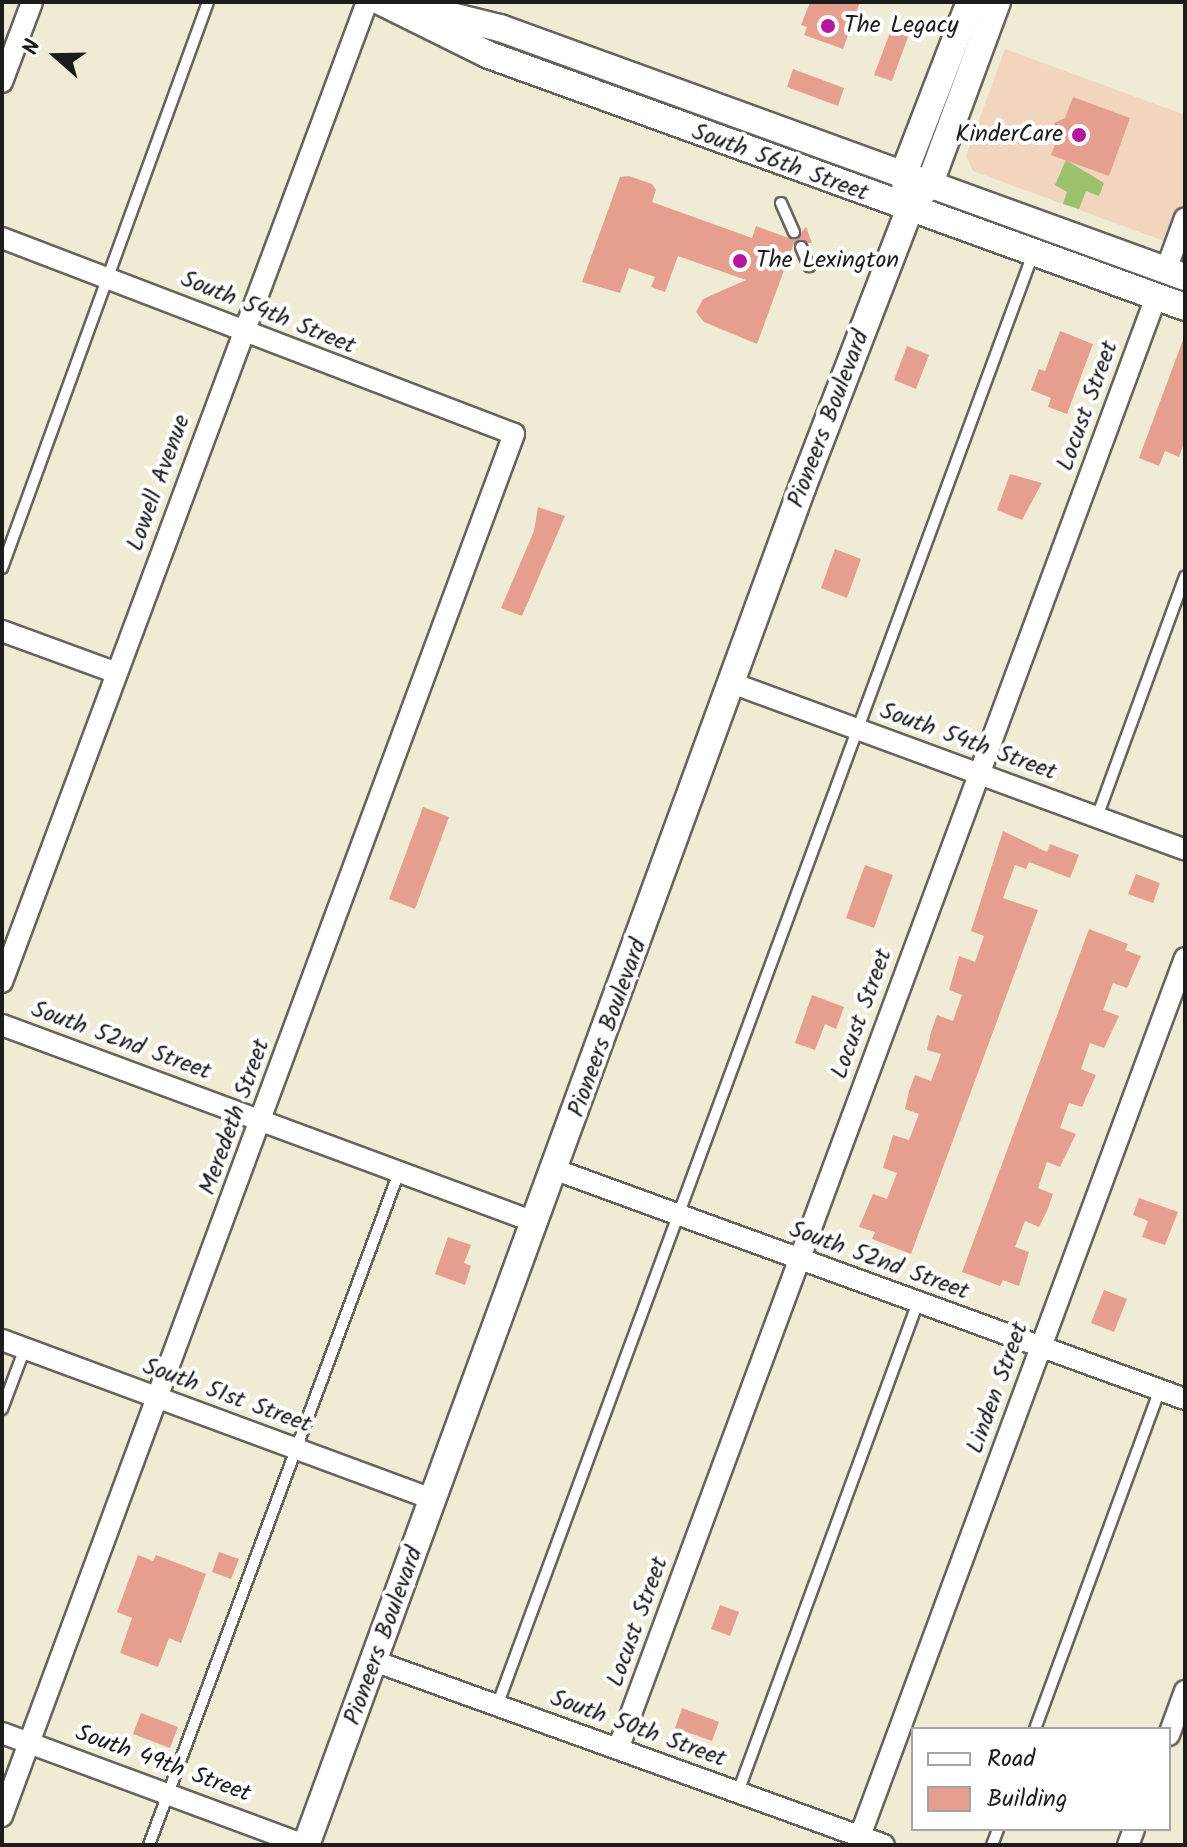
<!DOCTYPE html>
<style>
body{margin:0}
#map{position:relative;width:1187px;height:1847px;overflow:hidden;background:#efebd4;font-family:Kalam,sans-serif}
div>[style]{position:absolute}
[style*='--x']{left:calc(var(--x)*1px);top:calc(var(--y)*1px);width:calc(var(--w)*1px);rotate:calc(var(--a)*1deg)}
.built>*{inset:0;background:#f1d5bd}
.green>*{inset:0;background:#9cc16c}
.building>*{inset:0;background:#e69f8f}
.roads{filter:drop-shadow(2px 0 #66645c) drop-shadow(-2px 0 #66645c) drop-shadow(0 2px #66645c) drop-shadow(0 -2px #66645c)}
.service>*{height:10px;margin:-5px;padding:0 5px;transform-origin:5px;border-radius:5px;background:#fff}
.minor>*{height:20px;margin:-10px;padding:0 10px;transform-origin:10px;border-radius:10px;background:#fff}
.secondary>*{height:26px;margin:-13px;padding:0 13px;transform-origin:13px;border-radius:13px;background:#fff}
.dots>*{width:22px;height:22px;translate:-50% -50%;box-sizing:border-box;border:4px solid #fff;border-radius:50%}
span{translate:-50% -50%;white-space:nowrap;text-align:center;line-height:1.15;-webkit-text-stroke:8px #fff;paint-order:stroke}
.poi-label{font-size:24px;color:#1c1c1c}
.left{translate:0 -50%;text-align:left}
.right{translate:-100% -50%;text-align:right}
.street-label{font-size:24px;color:#1c1c1c}
.frame{position:absolute;inset:0;border:4px solid #1c1c1c;pointer-events:none}
.legend{position:absolute;left:911px;top:1727px;width:260px;height:104px;box-sizing:border-box;background:#fff;border:2px solid #a4a4a4;margin:0;padding:10px 14px;list-style:none;font-size:24px;color:#1c1c1c}
.legend li{display:flex;align-items:center;gap:16px;height:40px}
.legend b{width:40px;border:2px solid #a4a4a4}
.north{position:absolute;left:16px;top:16px;width:80px;height:80px;-webkit-text-stroke:6px #fff;paint-order:stroke;rotate:290deg;font-size:22px;font-weight:700;line-height:32px;text-align:center;color:#1c1c1c}
.north::after{content:'';display:block;margin:auto;width:28px;height:36px;background:#1c1c1c;clip-path:polygon(50% 0,100% 100%,50% 72%,0 100%)}
</style>
<div id="map">
<div class="built">
<i style="clip-path:polygon(1005px 49px,1185px 115px,1185px 218px,1175px 245px,973px 171px,966px 156px)"></i>
</div>
<div class="green">
<i style="clip-path:polygon(1066px 160px,1104px 183px,1099px 196px,1086px 191px,1079px 209px,1063px 204px,1067px 192px,1055px 185px)"></i>
</div>
<div class="building">
<i style="clip-path:polygon(810px 2px,860px 2px,843px 49px,804px 35px,807px 27px,801px 25px)"></i>
<i style="clip-path:polygon(891px 30px,908px 37px,892px 81px,874px 75px)"></i>
<i style="clip-path:polygon(793px 69px,844px 88px,838px 106px,787px 87px)"></i>
<i style="clip-path:polygon(1073px 97px,1130px 118px,1109px 176px,1051px 155px,1059px 134px,1054px 123px,1065px 118px)"></i>
<i style="clip-path:polygon(629px 176px,652px 184px,656px 190px,652px 202px,752px 238px,756px 226px,794px 240px,806px 227px,812px 243px,794px 243px,757px 344px,704px 322px,696px 312px,703px 299px,746px 280px,678px 256px,665px 292px,651px 287px,655px 277px,629px 268px,620px 293px,582px 282px,620px 177px)"></i>
<i style="clip-path:polygon(1060px 331px,1093px 344px,1067px 414px,1048px 407px,1051px 398px,1031px 390px,1039px 369px,1045px 371px)"></i>
<i style="clip-path:polygon(1183px 340px,1185px 440px,1179px 457px,1165px 451px,1159px 466px,1139px 458px)"></i>
<i style="clip-path:polygon(907px 346px,929px 355px,916px 389px,894px 380px)"></i>
<i style="clip-path:polygon(1010px 474px,1042px 483px,1022px 520px,997px 510px)"></i>
<i style="clip-path:polygon(538px 507px,565px 516px,522px 616px,501px 608px,534px 531px)"></i>
<i style="clip-path:polygon(835px 549px,861px 559px,847px 598px,821px 588px)"></i>
<i style="clip-path:polygon(423px 807px,449px 817px,415px 909px,389px 899px)"></i>
<i style="clip-path:polygon(1003px 831px,1047px 852px,1050px 844px,1079px 855px,1070px 878px,1029px 862px,1026px 869px,1015px 865px,1003px 898px,1038px 910px,911px 1254px,872px 1239px,875px 1232px,859px 1227px,873px 1194px,887px 1199px,897px 1173px,883px 1168px,893px 1135px,909px 1140px,919px 1114px,905px 1109px,909px 1091px,915px 1075px,931px 1081px,941px 1054px,927px 1050px,931px 1032px,937px 1015px,953px 1021px,962px 995px,949px 990px,959px 956px,975px 962px,984px 936px,971px 931px)"></i>
<i style="clip-path:polygon(865px 865px,893px 875px,874px 928px,846px 918px)"></i>
<i style="clip-path:polygon(1136px 874px,1160px 883px,1153px 903px,1128px 894px)"></i>
<i style="clip-path:polygon(1089px 929px,1128px 944px,1125px 950px,1141px 956px,1127px 988px,1113px 983px,1103px 1010px,1119px 1016px,1104px 1048px,1090px 1043px,1081px 1069px,1096px 1075px,1082px 1107px,1069px 1103px,1060px 1128px,1076px 1134px,1060px 1167px,1047px 1162px,1038px 1188px,1053px 1194px,1047px 1211px,1039px 1227px,1025px 1221px,1015px 1247px,1029px 1252px,1019px 1286px,1003px 1280px,1000px 1286px,962px 1272px)"></i>
<i style="clip-path:polygon(812px 995px,844px 1007px,836px 1029px,825px 1024px,815px 1050px,795px 1043px)"></i>
<i style="clip-path:polygon(1139px 1198px,1178px 1212px,1165px 1245px,1142px 1237px,1148px 1221px,1133px 1215px)"></i>
<i style="clip-path:polygon(448px 1237px,471px 1245px,464px 1263px,471px 1266px,465px 1285px,435px 1274px)"></i>
<i style="clip-path:polygon(1104px 1290px,1127px 1299px,1114px 1332px,1091px 1323px)"></i>
<i style="clip-path:polygon(219px 1552px,239px 1559px,231px 1579px,212px 1572px)"></i>
<i style="clip-path:polygon(138px 1555px,153px 1561px,156px 1555px,206px 1574px,181px 1643px,169px 1638px,158px 1667px,120px 1653px,132px 1618px,117px 1612px)"></i>
<i style="clip-path:polygon(720px 1605px,739px 1612px,730px 1636px,711px 1629px)"></i>
<i style="clip-path:polygon(682px 1708px,719px 1722px,712px 1741px,675px 1728px)"></i>
<i style="clip-path:polygon(141px 1713px,178px 1727px,170px 1748px,133px 1734px)"></i>
</div>
<div class="roads">
<div class="service">
<i style="--x:781;--y:203;--w:32;--a:66"></i>
<i style="--x:801;--y:247;--w:21;--a:67"></i>
<i style="--x:2;--y:568;--w:602;--a:-70"></i>
<i style="--x:1097;--y:817;--w:256;--a:-69.9"></i>
<i style="--x:2;--y:1409;--w:65;--a:-69.3"></i>
<i style="--x:497;--y:1706;--w:1548;--a:-69.74"></i>
<i style="--x:1035;--y:1729;--w:361;--a:-69.8"></i>
<i style="--x:738;--y:1792;--w:522;--a:-69.83"></i>
<i style="--x:149;--y:1845;--w:718;--a:-69.62"></i>
<i style="--x:992;--y:1845;--w:17;--a:-69"></i>
</div>
<div class="minor">
<i style="--x:2;--y:82;--w:85;--a:-69.4"></i>
<i style="--x:2;--y:238;--w:548;--a:20.95"></i>
<i style="--x:514;--y:434;--w:1474;--a:110.33"></i>
<i style="--x:1166;--y:270;--w:55;--a:-69.9"></i>
<i style="--x:2;--y:631;--w:122;--a:20.1"></i>
<i style="--x:732;--y:683;--w:483;--a:20.2"></i>
<i style="--x:2;--y:982;--w:1046;--a:-69.57"></i>
<i style="--x:2;--y:1025;--w:570;--a:20.31"></i>
<i style="--x:556;--y:1170;--w:669;--a:20.01"></i>
<i style="--x:2;--y:1340;--w:461;--a:20.3"></i>
<i style="--x:374;--y:1661;--w:542;--a:19.84"></i>
<i style="--x:2;--y:1733;--w:323;--a:20.3"></i>
<i style="--x:1169;--y:1735;--w:47;--a:-70"></i>
<i style="--x:618;--y:1749;--w:1548;--a:-69.67"></i>
<i style="--x:860;--y:1836;--w:936;--a:-69.69"></i>
<i style="--x:1128;--y:1845;--w:17;--a:-69"></i>
</div>
<div class="secondary">
<i style="--x:382;--y:2;--w:119;--a:26.4"></i>
<i style="--x:489;--y:55;--w:740;--a:19.9"></i>
<i style="--x:419;--y:8;--w:83;--a:13.9"></i>
<i style="--x:500;--y:28;--w:729;--a:19.98"></i>
<i style="--x:906;--y:191;--w:18;--a:-96"></i>
<i style="--x:904;--y:173;--w:183;--a:-68.9"></i>
<i style="--x:306;--y:1845;--w:1445;--a:-69.92"></i>
<i style="--x:802;--y:488;--w:298;--a:-68.9"></i>
<i style="--x:909;--y:210;--w:34;--a:-52"></i>
<i style="--x:930;--y:183;--w:193;--a:-69.7"></i>
</div>
</div>
<div class="dots">
<i style="left:828px;top:26px;background:#b5179e"></i>
<i style="left:1079px;top:135px;background:#b5179e"></i>
<i style="left:740px;top:261px;background:#b5179e"></i>
</div>
<div class="poi-label">
<span class="left" style="left:844px;top:26px">The Legacy</span>
<span class="right" style="left:1063px;top:135px">KinderCare</span>
<span class="left" style="left:756px;top:261px">The Lexington</span>
</div>
<div class="street-label">
<span style="left:780px;top:163px;rotate:20deg">South 56th Street</span>
<span style="left:268px;top:313px;rotate:22deg">South 54th Street</span>
<span style="left:1088px;top:406px;rotate:-70deg">Locust Street</span>
<span style="left:829px;top:419px;rotate:-69deg">Pioneers Boulevard</span>
<span style="left:159px;top:483px;rotate:-70deg">Lowell Avenue</span>
<span style="left:968px;top:742px;rotate:20deg">South 54th Street</span>
<span style="left:862px;top:1014px;rotate:-70deg">Locust Street</span>
<span style="left:608px;top:1028px;rotate:-70deg">Pioneers Boulevard</span>
<span style="left:121px;top:1041px;rotate:20deg">South 52nd Street</span>
<span style="left:235px;top:1117px;rotate:-70deg">Meredeth Street</span>
<span style="left:879px;top:1261px;rotate:20deg">South 52nd Street</span>
<span style="left:998px;top:1388px;rotate:-70deg">Linden Street</span>
<span style="left:227px;top:1396px;rotate:20deg">South 51st Street</span>
<span style="left:638px;top:1622px;rotate:-70deg">Locust Street</span>
<span style="left:384px;top:1636px;rotate:-70deg">Pioneers Boulevard</span>
<span style="left:638px;top:1729px;rotate:20deg">South 50th Street</span>
<span style="left:163px;top:1764px;rotate:20deg">South 49th Street</span>
</div>
<div class="frame"></div>
<ul class="legend">
<li><b style="height:10px;background:#fff"></b>Road</li>
<li><b style="height:22px;background:#e69f8f"></b>Building</li>
</ul>
<div class="north">N</div>
</div>
